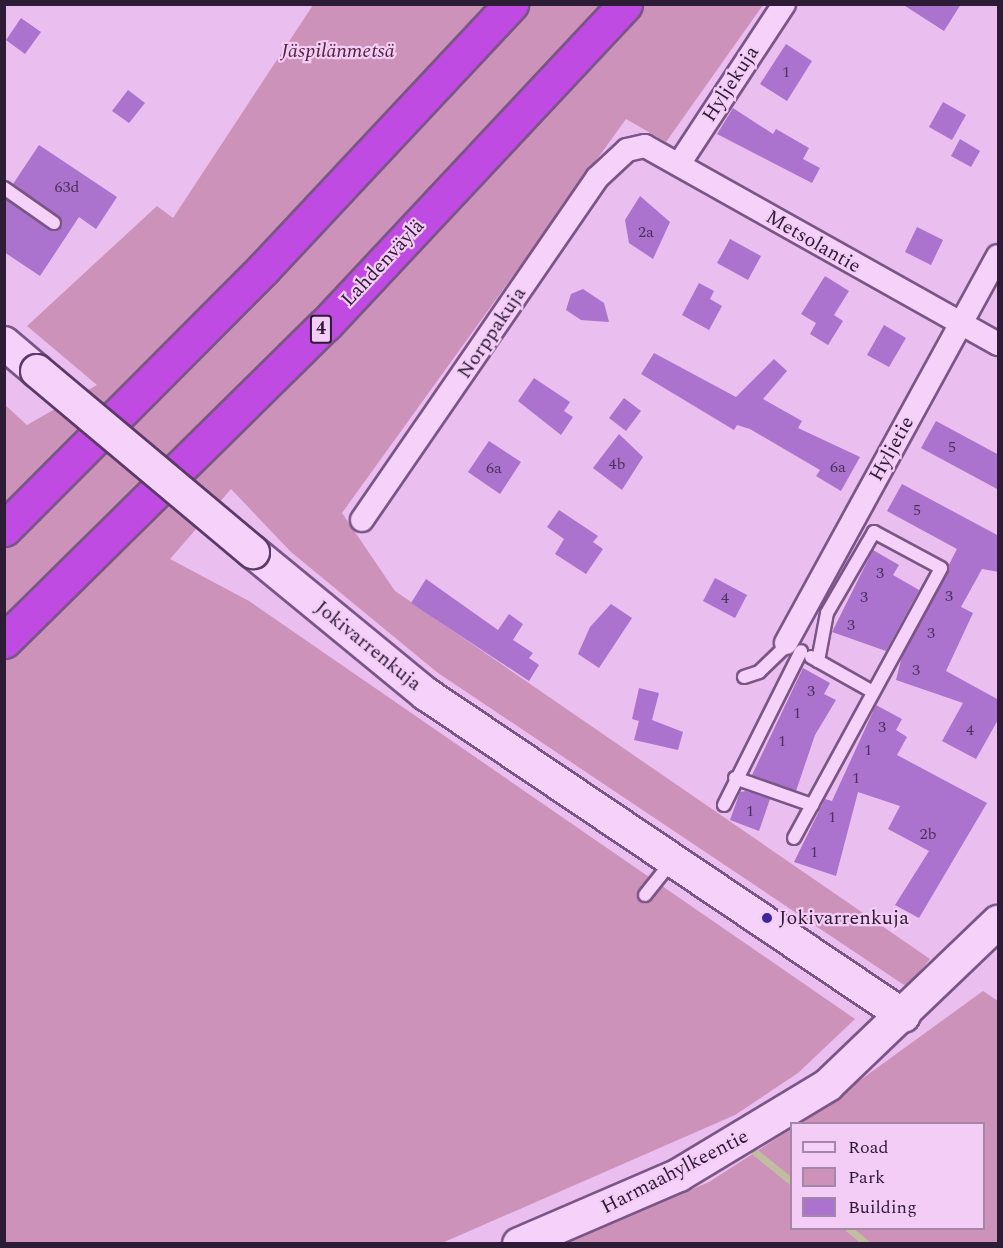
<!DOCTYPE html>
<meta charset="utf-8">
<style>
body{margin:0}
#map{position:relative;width:1003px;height:1248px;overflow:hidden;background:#eabeef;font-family:Spectral,serif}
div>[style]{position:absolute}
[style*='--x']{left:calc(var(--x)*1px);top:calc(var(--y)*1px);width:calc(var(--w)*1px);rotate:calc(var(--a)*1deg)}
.green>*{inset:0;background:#cd92b9}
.stream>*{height:7px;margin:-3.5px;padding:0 3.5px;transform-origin:3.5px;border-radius:3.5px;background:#c0bda1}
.building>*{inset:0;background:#ab72ce}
.roads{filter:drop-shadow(2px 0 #7a5687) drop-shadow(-2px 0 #7a5687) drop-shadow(0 2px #7a5687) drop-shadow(0 -2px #7a5687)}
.lane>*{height:12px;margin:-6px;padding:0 6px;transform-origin:6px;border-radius:6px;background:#f6d1f9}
.street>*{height:22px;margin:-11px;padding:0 11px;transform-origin:11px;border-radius:11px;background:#f6d1f9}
.secondary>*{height:32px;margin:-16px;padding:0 16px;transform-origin:16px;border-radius:16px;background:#f6d1f9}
.highway>*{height:33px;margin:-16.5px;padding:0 16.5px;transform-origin:16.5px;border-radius:16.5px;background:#bf4be2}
.bridges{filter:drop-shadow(2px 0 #5b3a69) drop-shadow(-2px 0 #5b3a69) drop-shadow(0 2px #5b3a69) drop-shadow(0 -2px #5b3a69)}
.secondary-bridge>*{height:32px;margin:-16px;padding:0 16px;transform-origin:16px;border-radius:16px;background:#f6d1f9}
.dots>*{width:16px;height:16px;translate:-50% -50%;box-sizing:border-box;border:3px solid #f3cdf6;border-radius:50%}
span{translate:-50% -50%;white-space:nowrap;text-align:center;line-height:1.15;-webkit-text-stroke:4.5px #f3cdf6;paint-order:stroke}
.number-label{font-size:16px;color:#4d315c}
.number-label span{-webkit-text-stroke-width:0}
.shield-label span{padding:2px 4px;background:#f3cdf6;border:2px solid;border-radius:4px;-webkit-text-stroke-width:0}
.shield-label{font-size:18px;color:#2e1b36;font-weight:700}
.park-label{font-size:20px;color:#53213c;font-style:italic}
.street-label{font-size:20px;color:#2e1b36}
.poi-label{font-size:20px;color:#2e1b36}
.left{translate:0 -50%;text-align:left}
.frame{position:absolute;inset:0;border:6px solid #2e1b36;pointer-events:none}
.legend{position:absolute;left:790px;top:1122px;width:195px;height:108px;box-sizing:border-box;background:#f3cdf6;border:2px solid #a486a9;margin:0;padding:8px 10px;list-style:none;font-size:18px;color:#2e1b36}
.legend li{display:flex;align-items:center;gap:12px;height:30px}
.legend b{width:30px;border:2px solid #a486a9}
</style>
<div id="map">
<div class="green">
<i style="clip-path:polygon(313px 5px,763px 5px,666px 142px,626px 119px,342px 513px,395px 591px,930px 959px,907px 987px,438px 673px,291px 552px,231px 489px,170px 559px,249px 601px,855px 1019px,798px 1073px,735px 1115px,442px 1243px,5px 1243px,4px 404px,27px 425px,97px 385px,27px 326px,157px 206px,173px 218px)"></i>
<i style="clip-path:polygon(983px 991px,998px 1001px,998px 1243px,566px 1243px,709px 1182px,791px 1129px,792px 1228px,984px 1228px,984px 1124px,801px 1123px)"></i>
</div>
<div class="stream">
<i style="--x:755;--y:1152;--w:48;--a:39"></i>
<i style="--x:848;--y:1228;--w:25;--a:40"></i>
</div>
<div class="building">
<i style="clip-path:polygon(902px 4px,961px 4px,944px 31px)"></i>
<i style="clip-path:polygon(21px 18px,41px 32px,25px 54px,6px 40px)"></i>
<i style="clip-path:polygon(786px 44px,812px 61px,787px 101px,760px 84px)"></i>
<i style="clip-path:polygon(128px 90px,145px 103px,129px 123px,112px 111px)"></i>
<i style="clip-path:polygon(943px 102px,966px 115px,952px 140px,929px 127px)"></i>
<i style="clip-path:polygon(733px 108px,773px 134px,776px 129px,809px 148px,803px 159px,820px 168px,812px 183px,717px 134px)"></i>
<i style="clip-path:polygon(960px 139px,980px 151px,971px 167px,951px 156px)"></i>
<i style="clip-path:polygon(39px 145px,117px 197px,96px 229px,79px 217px,40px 276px,4px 252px,4px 198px,50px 230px,62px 224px,13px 184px)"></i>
<i style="clip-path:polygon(640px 196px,670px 222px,653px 259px,629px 243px,625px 220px)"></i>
<i style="clip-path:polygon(917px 227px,943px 240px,931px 265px,905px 252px)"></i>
<i style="clip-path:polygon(730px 239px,761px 256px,748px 280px,717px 263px)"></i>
<i style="clip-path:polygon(825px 276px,849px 291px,834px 315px,843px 321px,828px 345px,810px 334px,816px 323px,801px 314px)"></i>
<i style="clip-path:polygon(699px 283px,714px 291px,710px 299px,722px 306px,709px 330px,682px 315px)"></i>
<i style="clip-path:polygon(583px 289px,604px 303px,609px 322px,581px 320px,566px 310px,571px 294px)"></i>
<i style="clip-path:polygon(884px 325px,906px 338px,889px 367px,867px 355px)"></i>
<i style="clip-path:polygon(654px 353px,736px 397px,774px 359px,787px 371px,763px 399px,802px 421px,798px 428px,860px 457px,841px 491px,816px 476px,820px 470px,750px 429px,737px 425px,734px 430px,641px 374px)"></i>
<i style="clip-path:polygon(534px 378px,570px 402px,564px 411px,573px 417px,561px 435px,518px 401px)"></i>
<i style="clip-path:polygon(624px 398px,641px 411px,626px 431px,609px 418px)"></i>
<i style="clip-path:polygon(936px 421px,999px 455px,999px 490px,921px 448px)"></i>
<i style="clip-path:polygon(619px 434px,643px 457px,622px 490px,593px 468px)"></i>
<i style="clip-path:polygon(489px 441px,521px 462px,500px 494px,468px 472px)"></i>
<i style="clip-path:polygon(902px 484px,999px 536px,999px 572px,982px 569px,961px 607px,973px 613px,946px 671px,999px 700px,999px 718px,976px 759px,942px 741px,963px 703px,896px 680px,902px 656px,957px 549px,887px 511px)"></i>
<i style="clip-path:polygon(559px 510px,598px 536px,593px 542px,603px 549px,586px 574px,555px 554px,564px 539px,547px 527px)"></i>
<i style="clip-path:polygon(873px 550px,899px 565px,893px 575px,919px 590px,886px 651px,832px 632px)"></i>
<i style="clip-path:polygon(715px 578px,747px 595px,735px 618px,703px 601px)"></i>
<i style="clip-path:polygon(426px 579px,498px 630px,509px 614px,523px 624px,513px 640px,533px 653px,529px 658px,539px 665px,529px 681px,411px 603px)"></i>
<i style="clip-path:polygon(611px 604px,632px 618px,599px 668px,578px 654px,590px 627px)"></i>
<i style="clip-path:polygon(803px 668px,830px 683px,824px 694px,836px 700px,815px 735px,796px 791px,752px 775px)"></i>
<i style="clip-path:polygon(639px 688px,659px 693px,652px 720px,683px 732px,678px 750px,634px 740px,639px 721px,632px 719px)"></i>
<i style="clip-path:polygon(876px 705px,902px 719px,896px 730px,907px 737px,897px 755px,987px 803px,919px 918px,895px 905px,929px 851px,888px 829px,900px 806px,858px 792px,836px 876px,794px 862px,825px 799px,832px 801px)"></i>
<i style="clip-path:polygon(746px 791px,770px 799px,759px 831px,730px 820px,740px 792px)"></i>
</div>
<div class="roads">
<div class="lane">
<i style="--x:4;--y:188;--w:61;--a:35"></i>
<i style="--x:811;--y:657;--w:71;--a:29.4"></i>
<i style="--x:744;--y:677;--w:16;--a:-18"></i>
<i style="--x:759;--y:672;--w:40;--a:-44"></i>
<i style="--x:735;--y:778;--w:82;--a:19.3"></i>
<i style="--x:724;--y:805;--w:172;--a:-63.4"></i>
<i style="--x:794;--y:838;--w:307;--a:-61.4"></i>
<i style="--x:941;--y:568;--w:76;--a:-151.8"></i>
<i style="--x:874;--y:532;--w:94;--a:120.1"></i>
<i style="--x:827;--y:613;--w:49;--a:100.6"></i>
<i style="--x:645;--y:895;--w:43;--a:-51.5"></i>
</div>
<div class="street">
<i style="--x:679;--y:164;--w:191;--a:-56.7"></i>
<i style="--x:362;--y:520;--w:415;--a:-55.5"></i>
<i style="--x:597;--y:178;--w:41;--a:-43"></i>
<i style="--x:627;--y:150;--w:18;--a:-13"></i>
<i style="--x:645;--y:146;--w:405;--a:29.3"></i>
<i style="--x:786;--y:643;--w:441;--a:-61.3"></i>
</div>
<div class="secondary">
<i style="--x:4;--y:343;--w:43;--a:40.3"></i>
<i style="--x:253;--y:552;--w:224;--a:39.4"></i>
<i style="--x:426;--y:694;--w:576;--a:33.97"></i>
<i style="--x:519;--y:1244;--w:174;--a:-23.3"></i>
<i style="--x:679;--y:1175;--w:174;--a:-31.1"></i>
<i style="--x:828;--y:1085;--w:236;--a:-43.8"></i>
</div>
<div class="highway">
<i style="--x:4;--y:529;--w:368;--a:-45.1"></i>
<i style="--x:264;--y:268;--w:362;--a:-46.9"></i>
<i style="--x:4;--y:641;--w:450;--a:-44.6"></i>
<i style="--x:325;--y:325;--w:439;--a:-46.9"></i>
</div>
</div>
<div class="bridges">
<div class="secondary-bridge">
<i style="--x:37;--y:371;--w:282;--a:40"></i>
</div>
</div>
<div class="dots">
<i style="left:767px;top:918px;background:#3c2597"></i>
</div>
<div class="number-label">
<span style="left:786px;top:72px">1</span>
<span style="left:67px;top:187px">63d</span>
<span style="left:646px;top:232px">2a</span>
<span style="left:952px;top:447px">5</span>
<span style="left:617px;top:464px">4b</span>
<span style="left:838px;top:467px">6a</span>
<span style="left:494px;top:468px">6a</span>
<span style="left:917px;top:510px">5</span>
<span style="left:880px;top:573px">3</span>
<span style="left:949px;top:596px">3</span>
<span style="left:864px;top:597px">3</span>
<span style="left:725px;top:598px">4</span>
<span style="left:851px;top:625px">3</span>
<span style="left:931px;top:633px">3</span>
<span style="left:916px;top:670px">3</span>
<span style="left:811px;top:691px">3</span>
<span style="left:797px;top:713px">1</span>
<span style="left:882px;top:727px">3</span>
<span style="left:970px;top:730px">4</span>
<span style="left:782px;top:741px">1</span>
<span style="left:868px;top:750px">1</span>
<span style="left:856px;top:778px">1</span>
<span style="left:750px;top:811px">1</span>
<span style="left:832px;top:817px">1</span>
<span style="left:928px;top:834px">2b</span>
<span style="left:814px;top:852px">1</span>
</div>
<div class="shield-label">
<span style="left:321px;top:329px">4</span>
</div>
<div class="park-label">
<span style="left:338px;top:51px">Jäspilänmetsä</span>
</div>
<div class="street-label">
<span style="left:731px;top:84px;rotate:-57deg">Hyljekuja</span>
<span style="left:813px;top:242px;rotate:30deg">Metsolantie</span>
<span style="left:383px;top:263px;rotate:-47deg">Lahdenväylä</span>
<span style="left:492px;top:333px;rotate:-56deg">Norppakuja</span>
<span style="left:892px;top:449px;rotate:-61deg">Hyljetie</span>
<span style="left:368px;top:646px;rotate:39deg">Jokivarrenkuja</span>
<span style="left:675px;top:1172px;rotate:-27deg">Harmaahylkeentie</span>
</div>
<div class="poi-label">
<span class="left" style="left:779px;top:918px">Jokivarrenkuja</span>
</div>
<div class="frame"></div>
<ul class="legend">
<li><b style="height:8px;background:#f6d1f9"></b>Road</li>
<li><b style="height:16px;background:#cd92b9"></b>Park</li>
<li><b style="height:16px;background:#ab72ce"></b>Building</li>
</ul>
</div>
